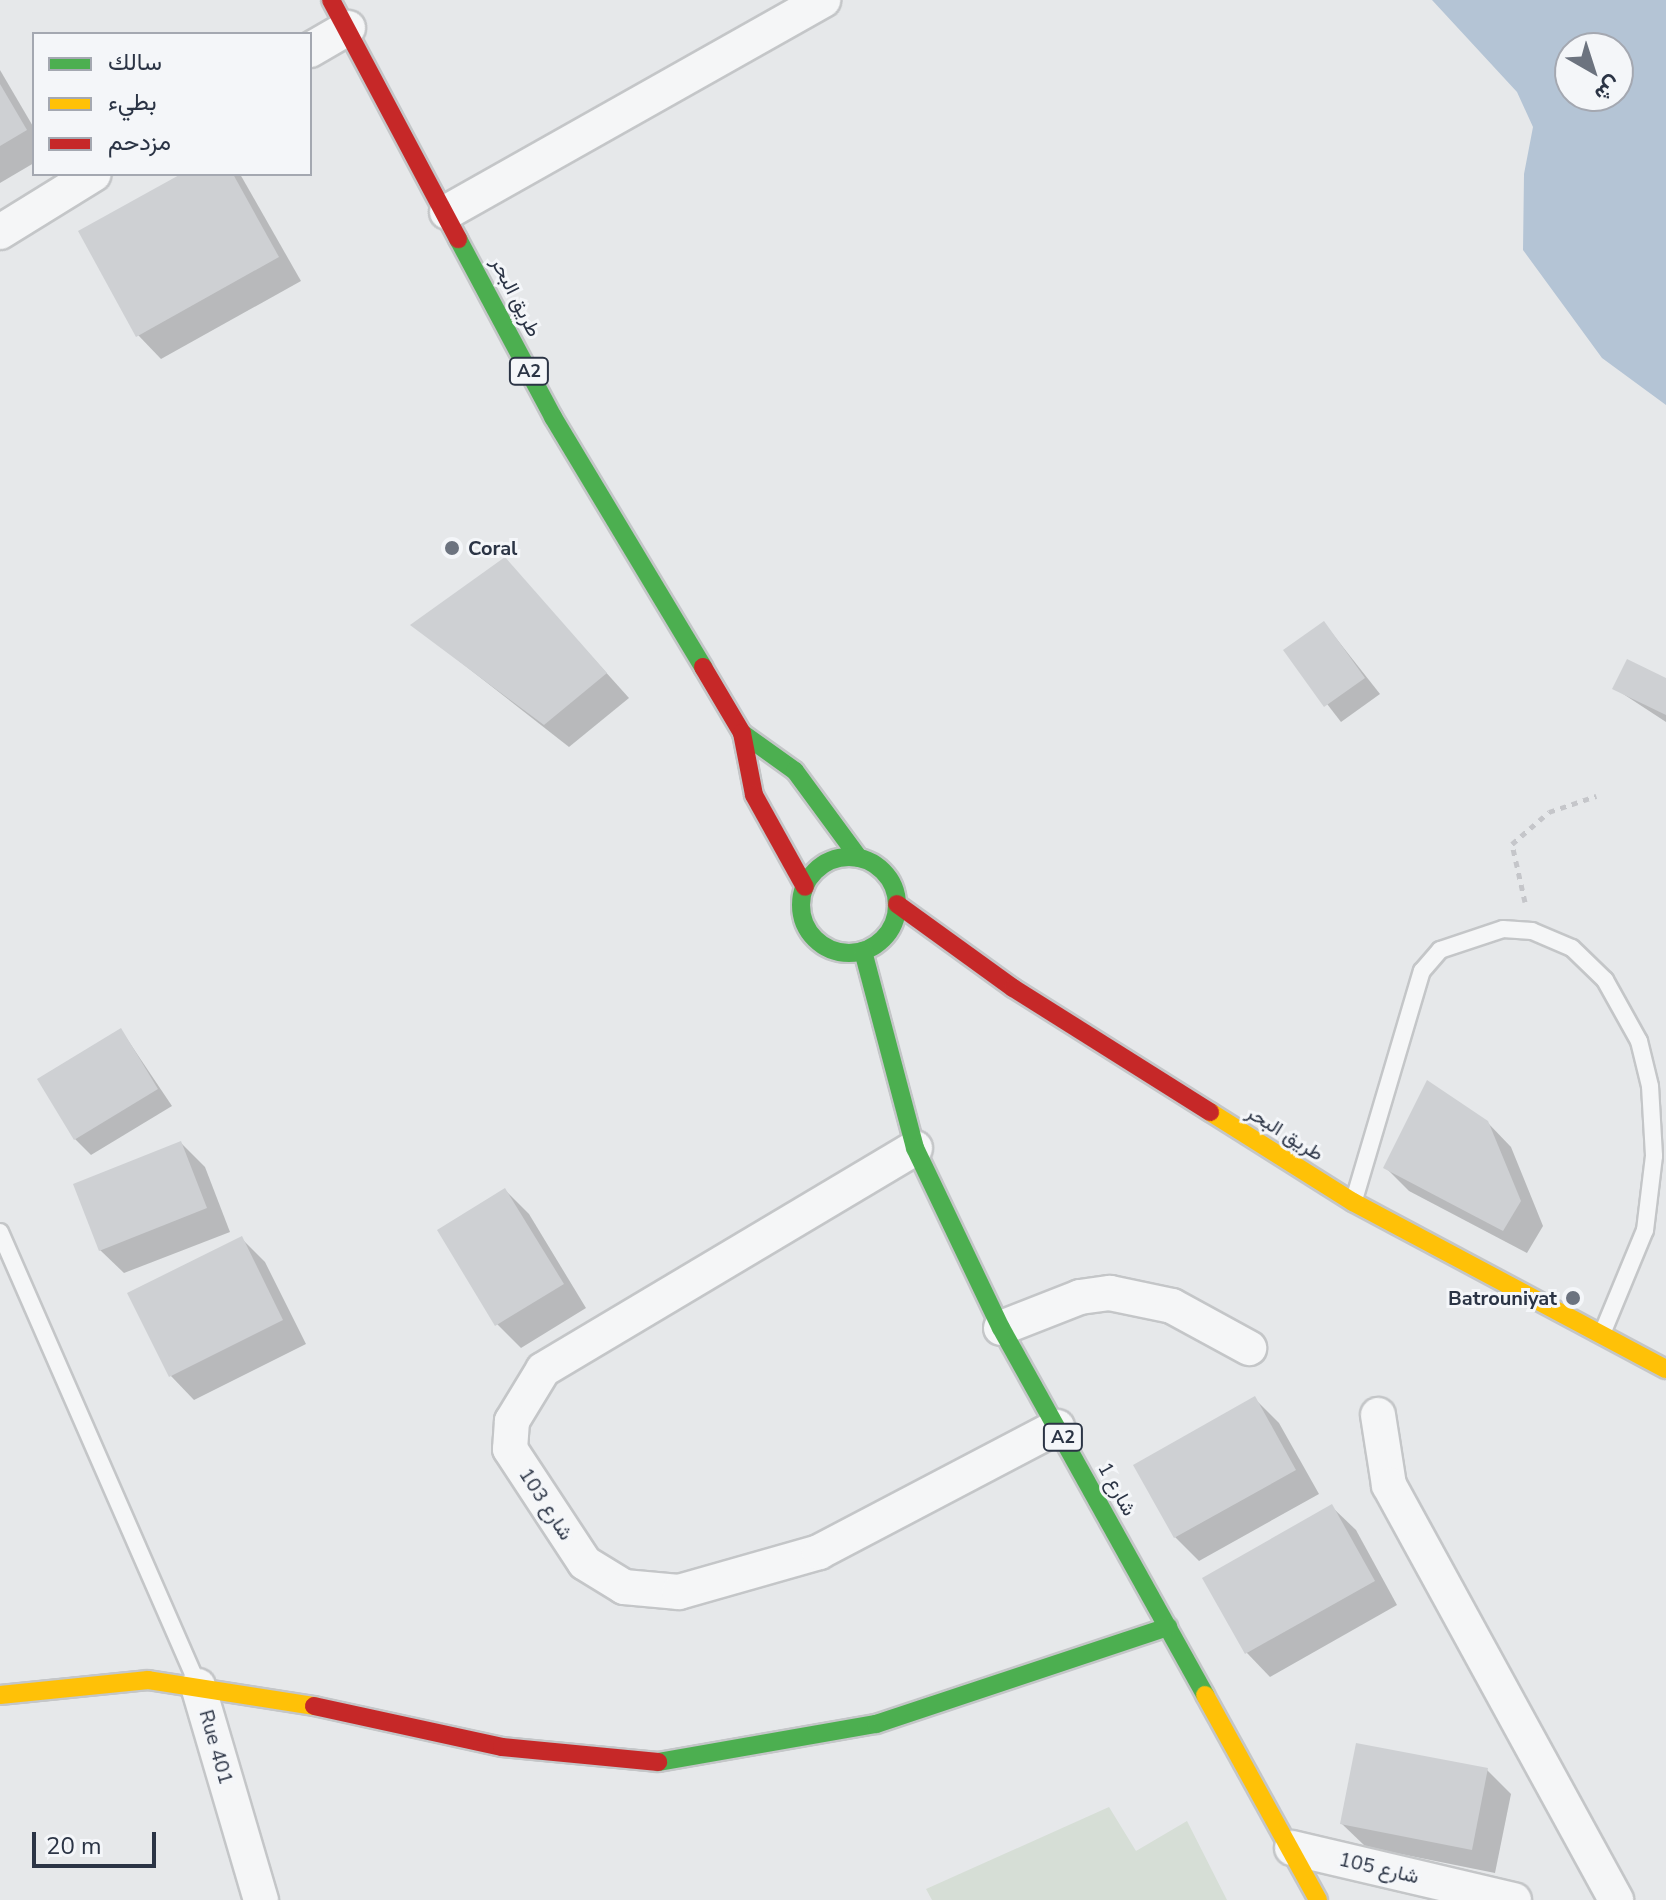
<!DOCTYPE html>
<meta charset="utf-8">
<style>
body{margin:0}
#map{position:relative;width:1666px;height:1900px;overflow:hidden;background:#e6e8ea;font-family:"Nunito Sans",Vazirmatn,sans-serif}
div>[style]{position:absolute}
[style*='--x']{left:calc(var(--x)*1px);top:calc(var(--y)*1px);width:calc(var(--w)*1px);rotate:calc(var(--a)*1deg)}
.green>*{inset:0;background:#d6ded6}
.water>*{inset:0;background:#b4c4d5}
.shadow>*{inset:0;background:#0003}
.building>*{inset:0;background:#ced0d3}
.path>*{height:5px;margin-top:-2.5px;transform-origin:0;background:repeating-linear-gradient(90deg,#c5c6ca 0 6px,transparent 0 12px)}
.roads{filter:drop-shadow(2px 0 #c4c6c8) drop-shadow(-2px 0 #c4c6c8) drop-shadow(0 2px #c4c6c8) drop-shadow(0 -2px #c4c6c8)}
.lane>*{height:16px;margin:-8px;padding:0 8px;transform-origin:8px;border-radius:8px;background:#f5f6f7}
.street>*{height:34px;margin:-17px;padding:0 17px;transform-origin:17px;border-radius:17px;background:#f5f6f7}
.fast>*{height:18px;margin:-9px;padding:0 9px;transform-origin:9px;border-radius:9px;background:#4caf50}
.fast>.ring{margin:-9px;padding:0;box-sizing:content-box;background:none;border:18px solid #4caf50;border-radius:50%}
.slow>*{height:18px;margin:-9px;padding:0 9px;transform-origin:9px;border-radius:9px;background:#ffc107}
.jam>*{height:18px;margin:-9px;padding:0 9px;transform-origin:9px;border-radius:9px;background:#c62828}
.dots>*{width:22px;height:22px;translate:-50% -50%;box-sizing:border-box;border:4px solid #f4f6f9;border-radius:50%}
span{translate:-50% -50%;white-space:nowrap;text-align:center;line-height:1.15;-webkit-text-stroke:6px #f4f6f9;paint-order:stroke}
.shield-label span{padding:2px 6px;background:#f4f6f9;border:2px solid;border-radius:6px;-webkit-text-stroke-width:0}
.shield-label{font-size:18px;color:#2b3445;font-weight:700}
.street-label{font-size:20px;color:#2b3445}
.poi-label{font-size:20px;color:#2b3445;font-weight:700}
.left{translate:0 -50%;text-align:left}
.right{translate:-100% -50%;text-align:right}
.legend{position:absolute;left:32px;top:32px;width:280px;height:144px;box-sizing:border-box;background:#f4f6f9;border:2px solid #a4a8b1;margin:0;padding:10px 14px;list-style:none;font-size:24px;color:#2b3445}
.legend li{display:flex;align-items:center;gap:16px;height:40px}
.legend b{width:40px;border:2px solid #a4a8b1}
.north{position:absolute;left:1554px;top:32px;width:80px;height:80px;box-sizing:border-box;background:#f4f6f9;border:2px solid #a4a8b1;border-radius:50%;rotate:141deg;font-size:22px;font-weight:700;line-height:32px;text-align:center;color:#2b3445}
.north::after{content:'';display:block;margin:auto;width:28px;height:36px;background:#6c737f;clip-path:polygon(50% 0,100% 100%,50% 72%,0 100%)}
.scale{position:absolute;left:32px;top:1832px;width:124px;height:36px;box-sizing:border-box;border:4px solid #2b3445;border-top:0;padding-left:10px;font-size:24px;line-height:28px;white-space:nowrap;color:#2b3445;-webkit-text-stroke:6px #f4f6f9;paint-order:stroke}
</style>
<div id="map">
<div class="green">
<i style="clip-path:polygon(1109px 1807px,1136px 1851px,1187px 1821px,1227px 1900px,932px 1900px,926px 1889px)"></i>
</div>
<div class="water">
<i style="clip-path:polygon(evenodd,1432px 0,1666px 0,1666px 405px,1602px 358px,1523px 250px,1524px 174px,1533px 127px,1517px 92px,1432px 0,1570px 48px,1618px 48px,1618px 96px,1570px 96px,1570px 48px)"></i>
</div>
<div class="shadow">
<i style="clip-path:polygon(0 70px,34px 128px,34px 163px,0 183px)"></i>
<i style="clip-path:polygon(185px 174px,240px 174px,301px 281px,161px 359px,138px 335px)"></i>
<i style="clip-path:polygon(505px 560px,629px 698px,569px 747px,413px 625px)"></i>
<i style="clip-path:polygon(1324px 623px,1380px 694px,1341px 722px,1286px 651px)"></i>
<i style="clip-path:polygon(1666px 680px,1666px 722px,1614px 688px)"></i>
<i style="clip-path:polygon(121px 1030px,172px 1106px,91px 1155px,75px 1139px)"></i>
<i style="clip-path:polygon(1487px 1122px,1511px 1147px,1543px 1226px,1527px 1253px,1409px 1191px,1385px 1167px)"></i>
<i style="clip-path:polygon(181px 1143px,205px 1167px,230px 1232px,124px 1273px,100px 1250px)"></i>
<i style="clip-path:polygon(505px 1190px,529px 1214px,586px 1308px,521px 1348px,497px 1324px)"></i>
<i style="clip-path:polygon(241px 1238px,265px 1262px,306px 1344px,194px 1400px,171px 1376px)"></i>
<i style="clip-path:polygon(1255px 1399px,1279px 1423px,1319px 1494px,1199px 1561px,1175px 1537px)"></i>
<i style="clip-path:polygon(1332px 1507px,1356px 1530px,1397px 1605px,1270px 1677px,1247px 1653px,1205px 1579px)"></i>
<i style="clip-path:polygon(1487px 1770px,1511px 1794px,1495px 1873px,1366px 1847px,1342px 1824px)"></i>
</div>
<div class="building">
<i style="clip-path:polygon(0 84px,27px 130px,0 146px)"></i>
<i style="clip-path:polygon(181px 174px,233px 174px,279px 257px,136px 337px,78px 231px)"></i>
<i style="clip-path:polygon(505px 557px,607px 673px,544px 725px,410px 625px)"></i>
<i style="clip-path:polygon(1324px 621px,1365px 678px,1324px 707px,1283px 650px)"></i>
<i style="clip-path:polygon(1627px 659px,1666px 678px,1666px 715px,1612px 689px)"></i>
<i style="clip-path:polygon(121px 1028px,158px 1089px,74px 1140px,37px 1079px)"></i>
<i style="clip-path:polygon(1427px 1080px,1488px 1121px,1521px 1201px,1503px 1231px,1383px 1168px)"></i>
<i style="clip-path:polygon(181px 1141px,207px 1208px,99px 1251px,73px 1184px)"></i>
<i style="clip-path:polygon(505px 1188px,564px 1284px,495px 1326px,437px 1230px)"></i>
<i style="clip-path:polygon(242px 1236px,283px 1320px,169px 1377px,127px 1293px)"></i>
<i style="clip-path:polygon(1255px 1396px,1296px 1470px,1174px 1538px,1133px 1465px)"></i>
<i style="clip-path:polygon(1332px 1504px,1375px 1581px,1245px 1654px,1202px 1578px)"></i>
<i style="clip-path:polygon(1356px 1743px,1488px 1768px,1472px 1850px,1340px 1824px)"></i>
</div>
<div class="path">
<i style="--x:1525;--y:902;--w:59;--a:-102.6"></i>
<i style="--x:1512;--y:844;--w:49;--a:-40.9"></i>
<i style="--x:1549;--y:812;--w:50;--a:-18.8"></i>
</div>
<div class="roads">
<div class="lane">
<i style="--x:1354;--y:1200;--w:239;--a:-73.5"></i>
<i style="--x:1422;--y:971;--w:28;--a:-49"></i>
<i style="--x:1440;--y:950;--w:66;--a:-18.4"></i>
<i style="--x:1503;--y:929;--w:29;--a:4"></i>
<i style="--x:1532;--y:931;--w:43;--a:23"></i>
<i style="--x:1572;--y:948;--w:46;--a:44.1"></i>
<i style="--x:1605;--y:980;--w:70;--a:60.9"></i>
<i style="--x:1639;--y:1041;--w:46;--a:76.3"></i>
<i style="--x:1650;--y:1086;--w:70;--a:86.7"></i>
<i style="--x:1654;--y:1156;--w:75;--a:96.9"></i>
<i style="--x:1645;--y:1230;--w:113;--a:112.5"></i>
<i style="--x:0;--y:1232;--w:490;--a:66.4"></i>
</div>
<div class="street">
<i style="--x:310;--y:50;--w:44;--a:-30.1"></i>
<i style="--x:447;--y:212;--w:432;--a:-29.4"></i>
<i style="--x:0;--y:232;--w:110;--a:-31.7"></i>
<i style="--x:915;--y:1148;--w:433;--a:149.2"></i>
<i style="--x:543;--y:1370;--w:60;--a:121.3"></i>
<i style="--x:512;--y:1421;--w:28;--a:94"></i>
<i style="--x:510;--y:1449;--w:136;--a:56.7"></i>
<i style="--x:585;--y:1563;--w:46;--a:31.6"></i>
<i style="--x:624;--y:1587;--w:55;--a:5.2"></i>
<i style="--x:679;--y:1592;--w:146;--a:-15.9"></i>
<i style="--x:819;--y:1552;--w:269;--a:-27.7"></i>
<i style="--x:1001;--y:1328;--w:85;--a:-21.4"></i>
<i style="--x:1080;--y:1297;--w:30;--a:-8"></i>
<i style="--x:1110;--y:1293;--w:63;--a:11.8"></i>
<i style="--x:1172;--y:1306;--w:88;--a:28.6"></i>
<i style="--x:1378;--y:1415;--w:71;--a:81.1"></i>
<i style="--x:1389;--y:1485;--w:473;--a:61.3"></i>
<i style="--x:198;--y:1686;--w:223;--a:73.6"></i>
<i style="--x:1292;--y:1848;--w:228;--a:13.2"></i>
</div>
<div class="fast">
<i style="--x:458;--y:239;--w:202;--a:61.9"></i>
<i style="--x:553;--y:417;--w:292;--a:59"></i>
<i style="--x:742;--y:733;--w:65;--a:35.6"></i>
<i style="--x:795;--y:771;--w:108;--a:53.7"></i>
<i class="ring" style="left:801px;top:857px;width:78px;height:78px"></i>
<i style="--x:863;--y:951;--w:204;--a:75.2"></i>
<i style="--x:915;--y:1148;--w:199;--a:64.5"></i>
<i style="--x:1001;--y:1328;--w:420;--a:60.9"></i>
<i style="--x:658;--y:1762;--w:221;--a:-9.9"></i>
<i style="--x:876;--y:1724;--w:308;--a:-18.4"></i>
</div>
<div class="slow">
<i style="--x:1210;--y:1112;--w:169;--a:32.2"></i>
<i style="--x:1353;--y:1202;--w:355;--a:28.1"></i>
<i style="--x:0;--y:1695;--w:149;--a:-5.8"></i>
<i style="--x:148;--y:1680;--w:168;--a:8.9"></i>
<i style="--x:1205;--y:1695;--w:234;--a:61.1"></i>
</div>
<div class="jam">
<i style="--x:331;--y:0;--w:271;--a:62"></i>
<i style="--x:703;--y:667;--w:77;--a:59.4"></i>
<i style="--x:742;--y:733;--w:63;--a:79"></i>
<i style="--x:754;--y:795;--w:105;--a:61"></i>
<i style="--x:897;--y:904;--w:143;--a:35.9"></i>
<i style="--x:1013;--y:988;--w:233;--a:32.2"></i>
<i style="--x:314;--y:1706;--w:192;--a:12.3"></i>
<i style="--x:502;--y:1747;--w:157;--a:5.5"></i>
</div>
</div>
<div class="dots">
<i style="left:452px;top:548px;background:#6c737f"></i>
<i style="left:1573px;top:1298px;background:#6c737f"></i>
</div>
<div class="shield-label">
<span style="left:529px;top:371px">A2</span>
<span style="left:1063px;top:1437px">A2</span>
</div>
<div class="street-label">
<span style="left:516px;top:297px;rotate:63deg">طريق البحر</span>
<span style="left:1285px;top:1133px;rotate:32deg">طريق البحر</span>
<span style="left:1117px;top:1489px;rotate:61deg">شارع 1</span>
<span style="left:546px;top:1504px;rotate:57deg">شارع 103</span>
<span style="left:216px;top:1747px;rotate:74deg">Rue 401</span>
<span style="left:1379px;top:1868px;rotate:13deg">شارع 105</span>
</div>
<div class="poi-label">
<span class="left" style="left:468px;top:548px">Coral</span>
<span class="right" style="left:1557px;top:1298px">Batrouniyat</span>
</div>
<ul class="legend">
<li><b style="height:10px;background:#4caf50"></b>سالك</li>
<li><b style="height:10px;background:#ffc107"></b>بطيء</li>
<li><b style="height:10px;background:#c62828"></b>مزدحم</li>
</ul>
<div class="north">ش</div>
<div class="scale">20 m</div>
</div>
